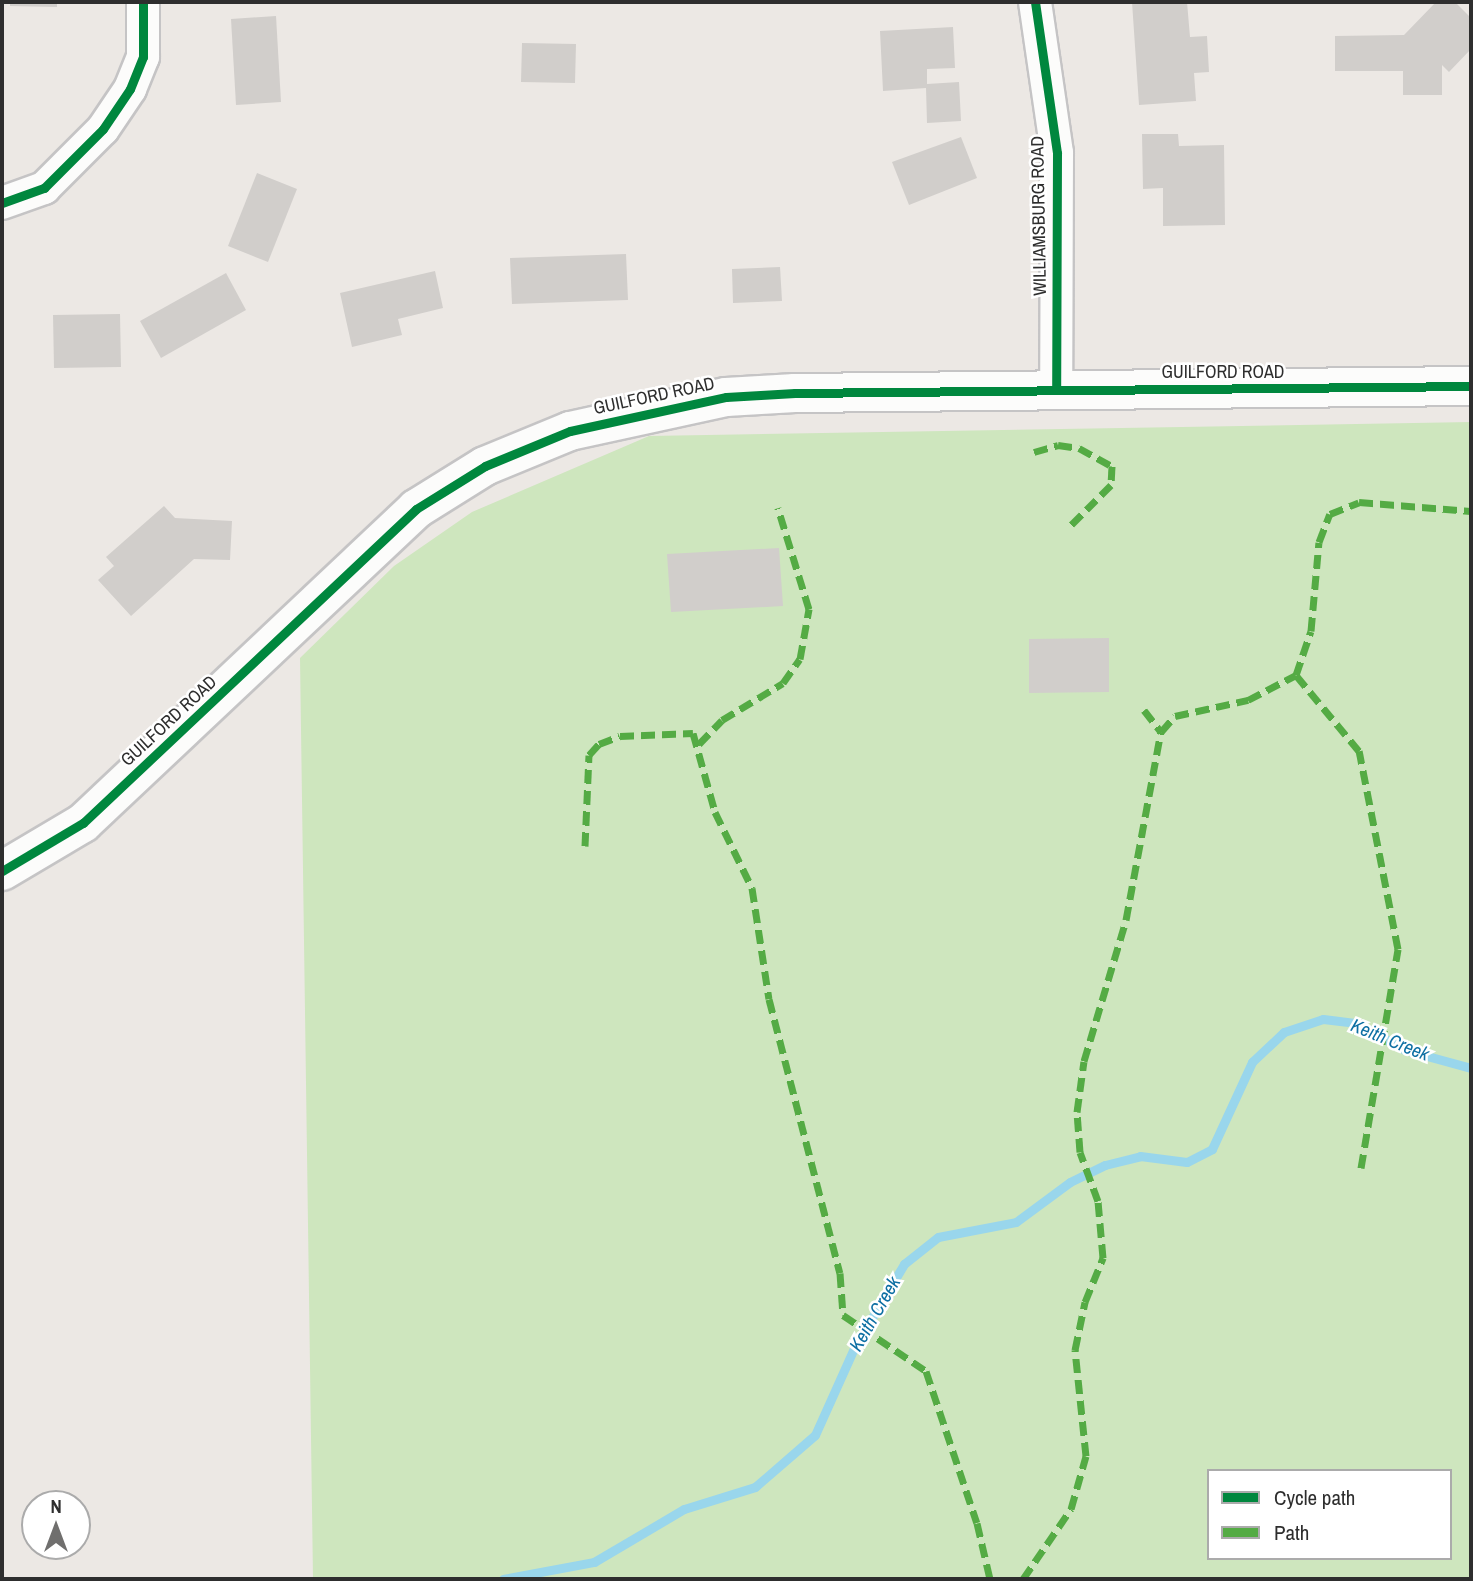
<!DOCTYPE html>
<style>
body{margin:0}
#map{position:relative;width:1473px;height:1581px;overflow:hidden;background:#ece8e4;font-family:"Archivo Narrow",sans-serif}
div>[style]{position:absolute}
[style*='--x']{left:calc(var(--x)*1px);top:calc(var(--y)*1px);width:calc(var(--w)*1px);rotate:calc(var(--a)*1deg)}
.green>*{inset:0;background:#cee6be}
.stream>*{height:9px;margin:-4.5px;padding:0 4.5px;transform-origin:4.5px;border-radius:4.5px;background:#99d6ec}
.building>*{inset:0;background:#d1cecb}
.roads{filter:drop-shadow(2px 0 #c5c4c5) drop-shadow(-2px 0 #c5c4c5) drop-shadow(0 2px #c5c4c5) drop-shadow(0 -2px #c5c4c5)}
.minor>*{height:32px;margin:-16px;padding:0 16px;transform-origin:16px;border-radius:16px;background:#fcfcfb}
.tertiary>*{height:38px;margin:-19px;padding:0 19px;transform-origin:19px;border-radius:19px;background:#fcfcfb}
.quiet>*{height:7px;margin-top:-3.5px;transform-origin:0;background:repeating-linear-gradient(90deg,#54ab44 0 14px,transparent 0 21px)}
.cycleway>*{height:9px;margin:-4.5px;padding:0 4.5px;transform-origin:4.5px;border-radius:4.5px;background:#00873e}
span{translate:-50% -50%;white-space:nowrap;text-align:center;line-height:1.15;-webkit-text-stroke:5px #fff;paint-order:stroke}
.street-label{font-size:18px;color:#2e2e2e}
.water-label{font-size:19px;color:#0d6fa3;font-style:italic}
.frame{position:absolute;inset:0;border:4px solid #2e2e2e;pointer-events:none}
.legend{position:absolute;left:1207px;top:1469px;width:245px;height:91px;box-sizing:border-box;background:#fff;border:2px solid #ababab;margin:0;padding:9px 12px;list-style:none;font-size:21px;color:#2e2e2e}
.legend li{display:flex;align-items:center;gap:14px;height:35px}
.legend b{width:35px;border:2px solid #ababab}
.north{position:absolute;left:21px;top:1490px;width:70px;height:70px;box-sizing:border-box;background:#fff;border:2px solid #ababab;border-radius:50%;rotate:0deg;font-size:19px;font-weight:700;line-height:28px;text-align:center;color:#2e2e2e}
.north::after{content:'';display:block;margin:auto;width:24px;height:32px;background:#706f6e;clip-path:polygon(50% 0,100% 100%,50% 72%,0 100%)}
</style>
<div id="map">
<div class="green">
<i style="clip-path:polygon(evenodd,1471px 422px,1471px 1579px,313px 1579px,300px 658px,394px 566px,472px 512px,649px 436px,1471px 422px,1209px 1471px,1450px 1471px,1450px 1558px,1209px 1558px,1209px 1471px)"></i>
</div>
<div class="stream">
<i style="--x:503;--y:1579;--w:93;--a:-10.6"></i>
<i style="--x:594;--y:1562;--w:104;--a:-30.5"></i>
<i style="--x:684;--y:1509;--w:74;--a:-17.2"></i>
<i style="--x:755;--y:1487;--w:79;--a:-40.9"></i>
<i style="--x:815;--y:1435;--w:98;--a:-65.8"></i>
<i style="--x:855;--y:1346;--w:96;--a:-59.1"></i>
<i style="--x:904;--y:1264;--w:43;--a:-38.5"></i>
<i style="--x:938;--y:1237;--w:79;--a:-10.9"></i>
<i style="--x:1016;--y:1222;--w:67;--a:-36.5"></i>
<i style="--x:1070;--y:1182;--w:39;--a:-26"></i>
<i style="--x:1105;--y:1165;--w:36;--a:-14"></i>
<i style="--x:1140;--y:1156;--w:47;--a:7.3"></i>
<i style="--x:1187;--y:1162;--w:28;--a:-27"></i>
<i style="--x:1212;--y:1149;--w:96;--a:-65.3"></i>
<i style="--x:1252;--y:1062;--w:44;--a:-43.2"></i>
<i style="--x:1284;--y:1032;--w:41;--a:-18.4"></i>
<i style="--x:1323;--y:1019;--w:34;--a:7"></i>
<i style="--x:1357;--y:1023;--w:55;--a:29.4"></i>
<i style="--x:1405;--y:1050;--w:68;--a:15.3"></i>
</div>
<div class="building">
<i style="clip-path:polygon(10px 2px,57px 2px,57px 7px,10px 6px)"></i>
<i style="clip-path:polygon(1132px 2px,1187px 2px,1190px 37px,1207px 36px,1209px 72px,1194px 73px,1196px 101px,1139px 105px)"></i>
<i style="clip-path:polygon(1436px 2px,1455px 2px,1471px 18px,1471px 49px,1449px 72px,1442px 65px,1442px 95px,1403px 95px,1403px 71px,1335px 71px,1335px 36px,1404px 35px)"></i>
<i style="clip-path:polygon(276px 16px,281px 102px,236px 105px,231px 19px)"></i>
<i style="clip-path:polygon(953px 27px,955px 68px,927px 69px,927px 84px,959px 82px,961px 121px,927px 123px,926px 88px,883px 91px,880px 31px)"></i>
<i style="clip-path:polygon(522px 43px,576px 44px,575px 83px,521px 82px)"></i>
<i style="clip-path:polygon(1142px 134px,1178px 134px,1179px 146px,1224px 145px,1225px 225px,1163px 226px,1163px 188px,1143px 189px)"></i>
<i style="clip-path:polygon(961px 137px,977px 178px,909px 205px,892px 162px)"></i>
<i style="clip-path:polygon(257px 173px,297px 189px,268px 262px,228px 246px)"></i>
<i style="clip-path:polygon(626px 254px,628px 300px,512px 304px,510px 258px)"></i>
<i style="clip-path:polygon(780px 267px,782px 301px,733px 303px,732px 269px)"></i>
<i style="clip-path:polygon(435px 271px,443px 308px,398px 319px,402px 335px,352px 347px,340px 293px)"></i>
<i style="clip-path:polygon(226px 273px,246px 310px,161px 358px,140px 321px)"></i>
<i style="clip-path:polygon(120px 314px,121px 367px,54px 368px,53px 315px)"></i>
<i style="clip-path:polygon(164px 506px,175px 518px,232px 521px,230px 560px,194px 559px,131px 616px,98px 580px,114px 566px,106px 557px)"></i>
<i style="clip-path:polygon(779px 548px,783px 606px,671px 612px,667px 554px)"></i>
<i style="clip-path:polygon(1109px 638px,1109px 692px,1029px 693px,1029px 639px)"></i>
</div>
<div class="roads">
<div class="minor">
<i style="--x:1035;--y:2;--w:153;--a:81.7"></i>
<i style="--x:1057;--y:153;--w:236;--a:90.2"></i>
<i style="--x:2;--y:203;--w:45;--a:-19.7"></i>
<i style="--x:44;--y:188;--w:83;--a:-45"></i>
<i style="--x:103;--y:129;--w:48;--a:-56"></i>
<i style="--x:130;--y:89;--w:35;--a:-68"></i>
<i style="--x:143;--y:57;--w:55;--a:-90"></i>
</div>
<div class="tertiary">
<i style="--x:2;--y:871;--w:94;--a:-30.7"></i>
<i style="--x:83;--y:823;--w:458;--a:-43.3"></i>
<i style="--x:416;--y:509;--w:81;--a:-31.9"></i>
<i style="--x:485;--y:466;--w:92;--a:-22.4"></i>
<i style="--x:570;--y:431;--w:160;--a:-12.3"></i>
<i style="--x:726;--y:397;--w:69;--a:-3.3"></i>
<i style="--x:795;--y:393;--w:676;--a:-0.59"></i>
</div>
</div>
<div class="quiet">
<i style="--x:1034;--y:452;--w:25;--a:-16"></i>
<i style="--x:1058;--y:445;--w:21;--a:8"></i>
<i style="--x:1079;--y:448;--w:38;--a:29"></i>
<i style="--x:1112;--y:466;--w:19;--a:93"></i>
<i style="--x:1111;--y:485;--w:59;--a:135"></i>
<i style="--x:1144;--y:710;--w:28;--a:52"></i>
<i style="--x:699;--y:744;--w:33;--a:-46"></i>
<i style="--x:722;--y:720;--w:71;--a:-31.2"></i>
<i style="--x:783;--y:683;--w:29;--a:-55"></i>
<i style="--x:800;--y:659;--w:51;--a:-79.8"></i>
<i style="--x:809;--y:609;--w:106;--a:-107.1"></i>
<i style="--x:585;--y:846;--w:91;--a:-87.5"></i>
<i style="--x:589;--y:755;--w:15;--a:-48"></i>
<i style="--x:599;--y:744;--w:22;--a:-21"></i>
<i style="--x:620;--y:736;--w:73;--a:-2.4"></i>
<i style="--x:693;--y:733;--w:82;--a:74.4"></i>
<i style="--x:715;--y:812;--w:85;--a:64"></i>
<i style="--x:752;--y:888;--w:112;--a:81.3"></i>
<i style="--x:769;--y:999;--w:283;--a:75.5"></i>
<i style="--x:840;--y:1273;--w:42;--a:85.9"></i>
<i style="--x:843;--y:1315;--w:100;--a:34"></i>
<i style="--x:926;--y:1371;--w:160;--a:71.5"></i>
<i style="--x:977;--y:1523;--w:57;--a:76.9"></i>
<i style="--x:1361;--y:1168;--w:222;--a:-80.4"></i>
<i style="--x:1398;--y:949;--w:202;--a:-101.1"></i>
<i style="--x:1359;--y:751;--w:99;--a:-129.7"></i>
<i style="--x:1296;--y:675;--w:46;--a:-71.2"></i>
<i style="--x:1311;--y:631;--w:89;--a:-84.9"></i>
<i style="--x:1319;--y:542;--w:30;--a:-69"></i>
<i style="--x:1330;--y:514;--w:31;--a:-22"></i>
<i style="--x:1359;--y:502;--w:112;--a:4.6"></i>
<i style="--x:1023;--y:1579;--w:85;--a:-55.6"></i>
<i style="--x:1071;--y:1509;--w:55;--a:-74.2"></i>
<i style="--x:1086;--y:1456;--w:107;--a:-95.9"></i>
<i style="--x:1075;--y:1350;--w:49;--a:-78.2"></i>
<i style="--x:1085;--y:1302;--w:48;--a:-67.8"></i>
<i style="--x:1103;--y:1258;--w:57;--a:-95"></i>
<i style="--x:1098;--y:1201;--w:52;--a:-110.2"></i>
<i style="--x:1080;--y:1152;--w:40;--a:-94.3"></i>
<i style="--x:1077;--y:1112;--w:51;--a:-82.2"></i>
<i style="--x:1084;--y:1061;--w:147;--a:-73.4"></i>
<i style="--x:1126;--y:920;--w:191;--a:-79.5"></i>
<i style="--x:1161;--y:732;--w:21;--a:-49"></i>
<i style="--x:1175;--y:716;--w:75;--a:-12.4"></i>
<i style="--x:1248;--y:700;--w:54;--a:-27.5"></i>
</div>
<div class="cycleway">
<i style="--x:1035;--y:2;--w:153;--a:81.7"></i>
<i style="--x:1057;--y:153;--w:236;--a:90.2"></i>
<i style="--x:2;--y:203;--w:45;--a:-19.7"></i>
<i style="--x:44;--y:188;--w:83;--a:-45"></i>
<i style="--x:103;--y:129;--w:48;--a:-56"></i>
<i style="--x:130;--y:89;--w:35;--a:-68"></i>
<i style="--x:143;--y:57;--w:55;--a:-90"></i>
<i style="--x:2;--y:871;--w:94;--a:-30.7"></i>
<i style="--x:83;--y:823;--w:458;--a:-43.3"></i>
<i style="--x:416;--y:509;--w:81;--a:-31.9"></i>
<i style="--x:485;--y:466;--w:92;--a:-22.4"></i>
<i style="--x:570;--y:431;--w:160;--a:-12.3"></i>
<i style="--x:726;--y:397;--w:69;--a:-3.3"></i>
<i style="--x:795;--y:393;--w:676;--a:-0.59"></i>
</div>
<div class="street-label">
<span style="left:1039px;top:216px;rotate:-91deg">WILLIAMSBURG ROAD</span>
<span style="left:1223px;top:372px">GUILFORD ROAD</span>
<span style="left:654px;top:396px;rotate:-12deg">GUILFORD ROAD</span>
<span style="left:169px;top:721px;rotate:-43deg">GUILFORD ROAD</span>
</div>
<div class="water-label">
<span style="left:1390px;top:1040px;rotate:22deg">Keith Creek</span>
<span style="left:875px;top:1314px;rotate:-60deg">Keith Creek</span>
</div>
<div class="frame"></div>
<ul class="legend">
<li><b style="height:9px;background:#00873e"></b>Cycle path</li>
<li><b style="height:9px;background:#54ab44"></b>Path</li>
</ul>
<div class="north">N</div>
</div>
